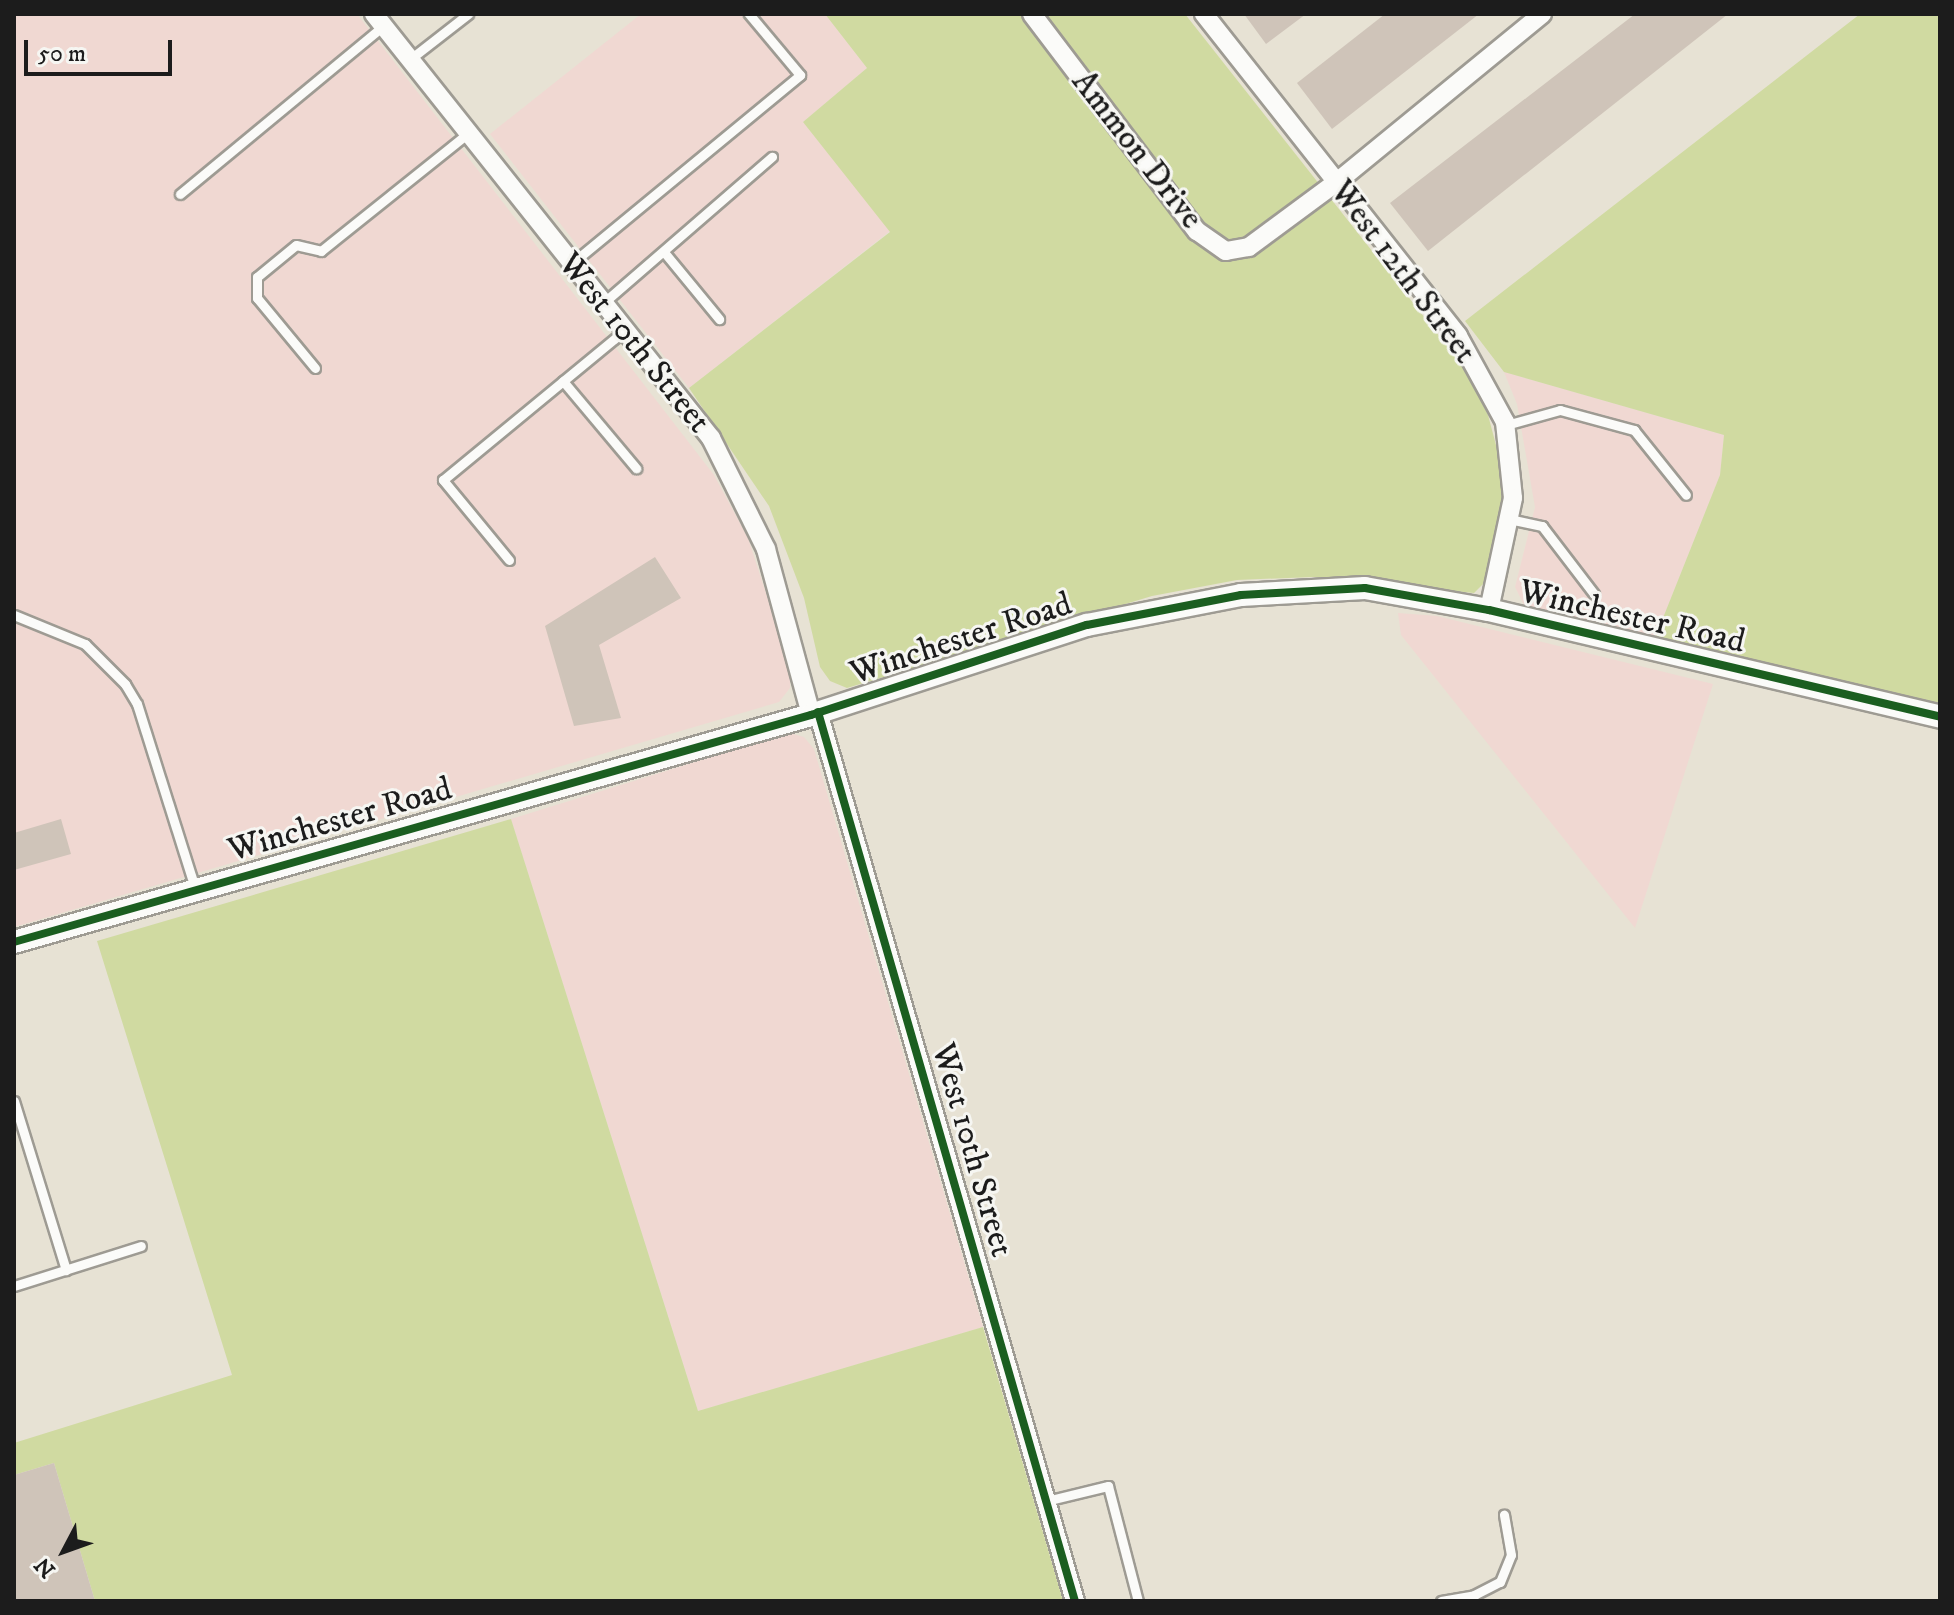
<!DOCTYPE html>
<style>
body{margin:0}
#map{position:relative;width:1954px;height:1615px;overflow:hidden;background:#e7e2d4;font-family:"IM FELL DW Pica",serif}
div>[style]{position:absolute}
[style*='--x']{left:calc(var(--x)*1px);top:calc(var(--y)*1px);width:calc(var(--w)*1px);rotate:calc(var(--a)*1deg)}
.built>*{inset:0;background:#f0d8d2}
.green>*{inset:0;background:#d0daa1}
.building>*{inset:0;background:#cfc4b9}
.roads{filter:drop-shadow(2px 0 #9e9b93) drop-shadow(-2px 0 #9e9b93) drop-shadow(0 2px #9e9b93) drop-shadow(0 -2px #9e9b93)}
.service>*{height:9px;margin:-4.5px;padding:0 4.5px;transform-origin:4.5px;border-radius:4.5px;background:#fbfbf9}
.minor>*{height:18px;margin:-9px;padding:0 9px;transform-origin:9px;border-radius:9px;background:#fbfbf9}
.tertiary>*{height:22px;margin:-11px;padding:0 11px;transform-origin:11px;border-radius:11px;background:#fbfbf9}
.cycleway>*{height:8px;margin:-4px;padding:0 4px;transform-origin:4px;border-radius:4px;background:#1b5e20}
span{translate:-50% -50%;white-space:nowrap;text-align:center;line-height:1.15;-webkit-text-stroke:6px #f6f6f2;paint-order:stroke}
.street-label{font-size:34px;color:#1c1c1c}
.frame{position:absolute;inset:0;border:16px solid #1c1c1c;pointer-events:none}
.north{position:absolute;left:24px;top:1511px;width:80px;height:80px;-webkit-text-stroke:6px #f6f6f2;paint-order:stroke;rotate:229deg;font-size:22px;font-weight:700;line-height:32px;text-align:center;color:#1c1c1c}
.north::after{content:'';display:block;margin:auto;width:28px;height:36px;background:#1c1c1c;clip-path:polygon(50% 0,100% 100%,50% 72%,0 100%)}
.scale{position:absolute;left:24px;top:40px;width:148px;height:36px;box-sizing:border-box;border:4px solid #1c1c1c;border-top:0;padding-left:10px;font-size:24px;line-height:28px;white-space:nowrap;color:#1c1c1c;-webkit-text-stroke:6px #f6f6f2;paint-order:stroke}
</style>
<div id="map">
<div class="built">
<i style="clip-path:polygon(14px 14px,357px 14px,714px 475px,748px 538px,790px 667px,790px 688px,779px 702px,14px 927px)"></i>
<i style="clip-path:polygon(641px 14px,825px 14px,867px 68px,803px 122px,890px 231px,689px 388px,490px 134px)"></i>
<i style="clip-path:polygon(1504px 372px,1724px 435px,1720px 475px,1655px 638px,1536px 613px,1524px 605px,1515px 587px,1535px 507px,1517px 404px)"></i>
<i style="clip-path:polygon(1398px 613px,1437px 616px,1713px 684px,1635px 928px,1401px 635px)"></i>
<i style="clip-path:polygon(789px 733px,804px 737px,814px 749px,983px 1327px,698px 1411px,511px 819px)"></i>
</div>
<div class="green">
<i style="clip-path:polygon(825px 14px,1185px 14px,1466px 370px,1488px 415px,1500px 460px,1503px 500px,1487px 580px,1474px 593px,1313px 577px,1237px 580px,1152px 596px,847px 688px,830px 681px,820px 667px,804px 598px,769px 506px,689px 388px,890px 232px,803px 122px,867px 68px)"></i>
<i style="clip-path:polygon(1860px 14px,1940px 14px,1940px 703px,1655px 638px,1720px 475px,1724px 435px,1504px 372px,1465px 321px)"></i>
<i style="clip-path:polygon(511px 819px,698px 1411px,983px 1327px,1063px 1601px,95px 1601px,54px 1463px,14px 1475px,14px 1443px,232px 1375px,97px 941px)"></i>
</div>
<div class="building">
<i style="clip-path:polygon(1244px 14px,1306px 14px,1266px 44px)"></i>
<i style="clip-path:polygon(1385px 14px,1479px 14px,1332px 129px,1297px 83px)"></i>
<i style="clip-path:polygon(1635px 14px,1728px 14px,1428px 251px,1390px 203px)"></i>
<i style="clip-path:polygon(655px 557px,681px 598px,599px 645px,621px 718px,574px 726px,545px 626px)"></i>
<i style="clip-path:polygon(61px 819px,71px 854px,14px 870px,14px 833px)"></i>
<i style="clip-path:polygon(54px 1463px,95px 1601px,14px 1601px,14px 1475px)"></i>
</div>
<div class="roads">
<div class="service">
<i style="--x:409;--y:60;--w:75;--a:-37.9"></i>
<i style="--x:180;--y:194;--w:264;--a:-39.6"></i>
<i style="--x:664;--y:252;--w:87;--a:50.6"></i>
<i style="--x:571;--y:264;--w:297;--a:-39.5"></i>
<i style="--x:800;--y:75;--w:80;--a:-129.9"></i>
<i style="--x:602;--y:304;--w:225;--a:-40.9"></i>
<i style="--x:315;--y:368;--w:91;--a:-129.6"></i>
<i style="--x:257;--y:298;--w:21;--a:-90"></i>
<i style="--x:257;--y:277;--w:50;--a:-39.4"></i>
<i style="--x:296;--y:245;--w:26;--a:13"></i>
<i style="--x:321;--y:251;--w:187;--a:-38.7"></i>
<i style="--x:563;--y:381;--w:114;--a:50"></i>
<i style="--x:1506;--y:425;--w:56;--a:-15.5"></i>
<i style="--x:1560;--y:410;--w:77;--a:15.1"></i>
<i style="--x:1634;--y:430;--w:83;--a:51.3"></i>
<i style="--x:1509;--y:519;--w:34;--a:12"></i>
<i style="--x:1542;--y:526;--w:86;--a:52.6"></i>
<i style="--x:509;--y:560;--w:104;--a:-129.5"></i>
<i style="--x:443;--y:480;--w:234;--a:-39.5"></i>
<i style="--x:14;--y:615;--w:77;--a:22.2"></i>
<i style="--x:85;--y:644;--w:57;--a:45"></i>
<i style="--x:125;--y:684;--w:23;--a:59"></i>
<i style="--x:137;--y:704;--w:193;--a:72.5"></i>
<i style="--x:14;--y:1101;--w:177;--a:72.9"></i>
<i style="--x:14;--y:1286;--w:133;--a:-17.5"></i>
<i style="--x:1046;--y:1501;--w:64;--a:-13.6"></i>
<i style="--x:1108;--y:1486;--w:119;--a:75.4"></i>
<i style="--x:1441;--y:1601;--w:34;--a:-10"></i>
<i style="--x:1474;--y:1595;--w:29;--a:-27"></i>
<i style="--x:1500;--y:1582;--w:29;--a:-68"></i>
<i style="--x:1511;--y:1555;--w:41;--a:-99.9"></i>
</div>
<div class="minor">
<i style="--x:374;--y:14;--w:542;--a:51.52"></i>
<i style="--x:711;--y:438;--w:124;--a:63.6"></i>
<i style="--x:766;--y:549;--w:172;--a:74.8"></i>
<i style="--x:1032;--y:14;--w:273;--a:52.8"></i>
<i style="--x:1197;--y:231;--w:35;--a:35"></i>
<i style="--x:1226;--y:251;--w:23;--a:-10"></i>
<i style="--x:1249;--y:247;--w:109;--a:-36.5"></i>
<i style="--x:1337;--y:182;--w:265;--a:-39.3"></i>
<i style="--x:1204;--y:14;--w:410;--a:51.7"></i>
<i style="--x:1458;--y:336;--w:98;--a:61.3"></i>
<i style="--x:1505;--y:422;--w:76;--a:84"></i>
<i style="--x:1513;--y:498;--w:115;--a:102.1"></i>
<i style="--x:818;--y:712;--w:925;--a:73.88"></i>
</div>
<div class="tertiary">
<i style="--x:14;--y:942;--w:829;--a:-15.9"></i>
<i style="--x:811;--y:715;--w:290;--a:-18.1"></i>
<i style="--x:1087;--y:625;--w:157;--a:-11"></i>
<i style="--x:1241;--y:595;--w:124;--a:-3.2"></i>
<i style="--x:1365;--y:588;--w:126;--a:10.1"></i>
<i style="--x:1489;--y:610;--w:464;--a:13.3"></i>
</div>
</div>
<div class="cycleway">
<i style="--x:818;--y:712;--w:925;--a:73.88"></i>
<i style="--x:14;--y:942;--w:829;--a:-15.9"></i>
<i style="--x:811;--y:715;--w:290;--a:-18.1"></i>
<i style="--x:1087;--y:625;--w:157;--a:-11"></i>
<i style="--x:1241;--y:595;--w:124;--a:-3.2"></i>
<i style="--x:1365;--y:588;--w:126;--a:10.1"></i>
<i style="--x:1489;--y:610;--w:464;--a:13.3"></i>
</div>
<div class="street-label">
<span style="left:1137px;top:150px;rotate:52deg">Ammon Drive</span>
<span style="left:1403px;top:272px;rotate:53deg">West 12th Street</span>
<span style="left:634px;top:343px;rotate:51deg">West 10th Street</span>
<span style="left:1632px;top:617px;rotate:13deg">Winchester Road</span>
<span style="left:961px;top:639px;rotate:-18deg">Winchester Road</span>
<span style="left:340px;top:820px;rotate:-16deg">Winchester Road</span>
<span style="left:972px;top:1150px;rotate:74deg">West 10th Street</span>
</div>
<div class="frame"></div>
<div class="north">N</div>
<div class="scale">50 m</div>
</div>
